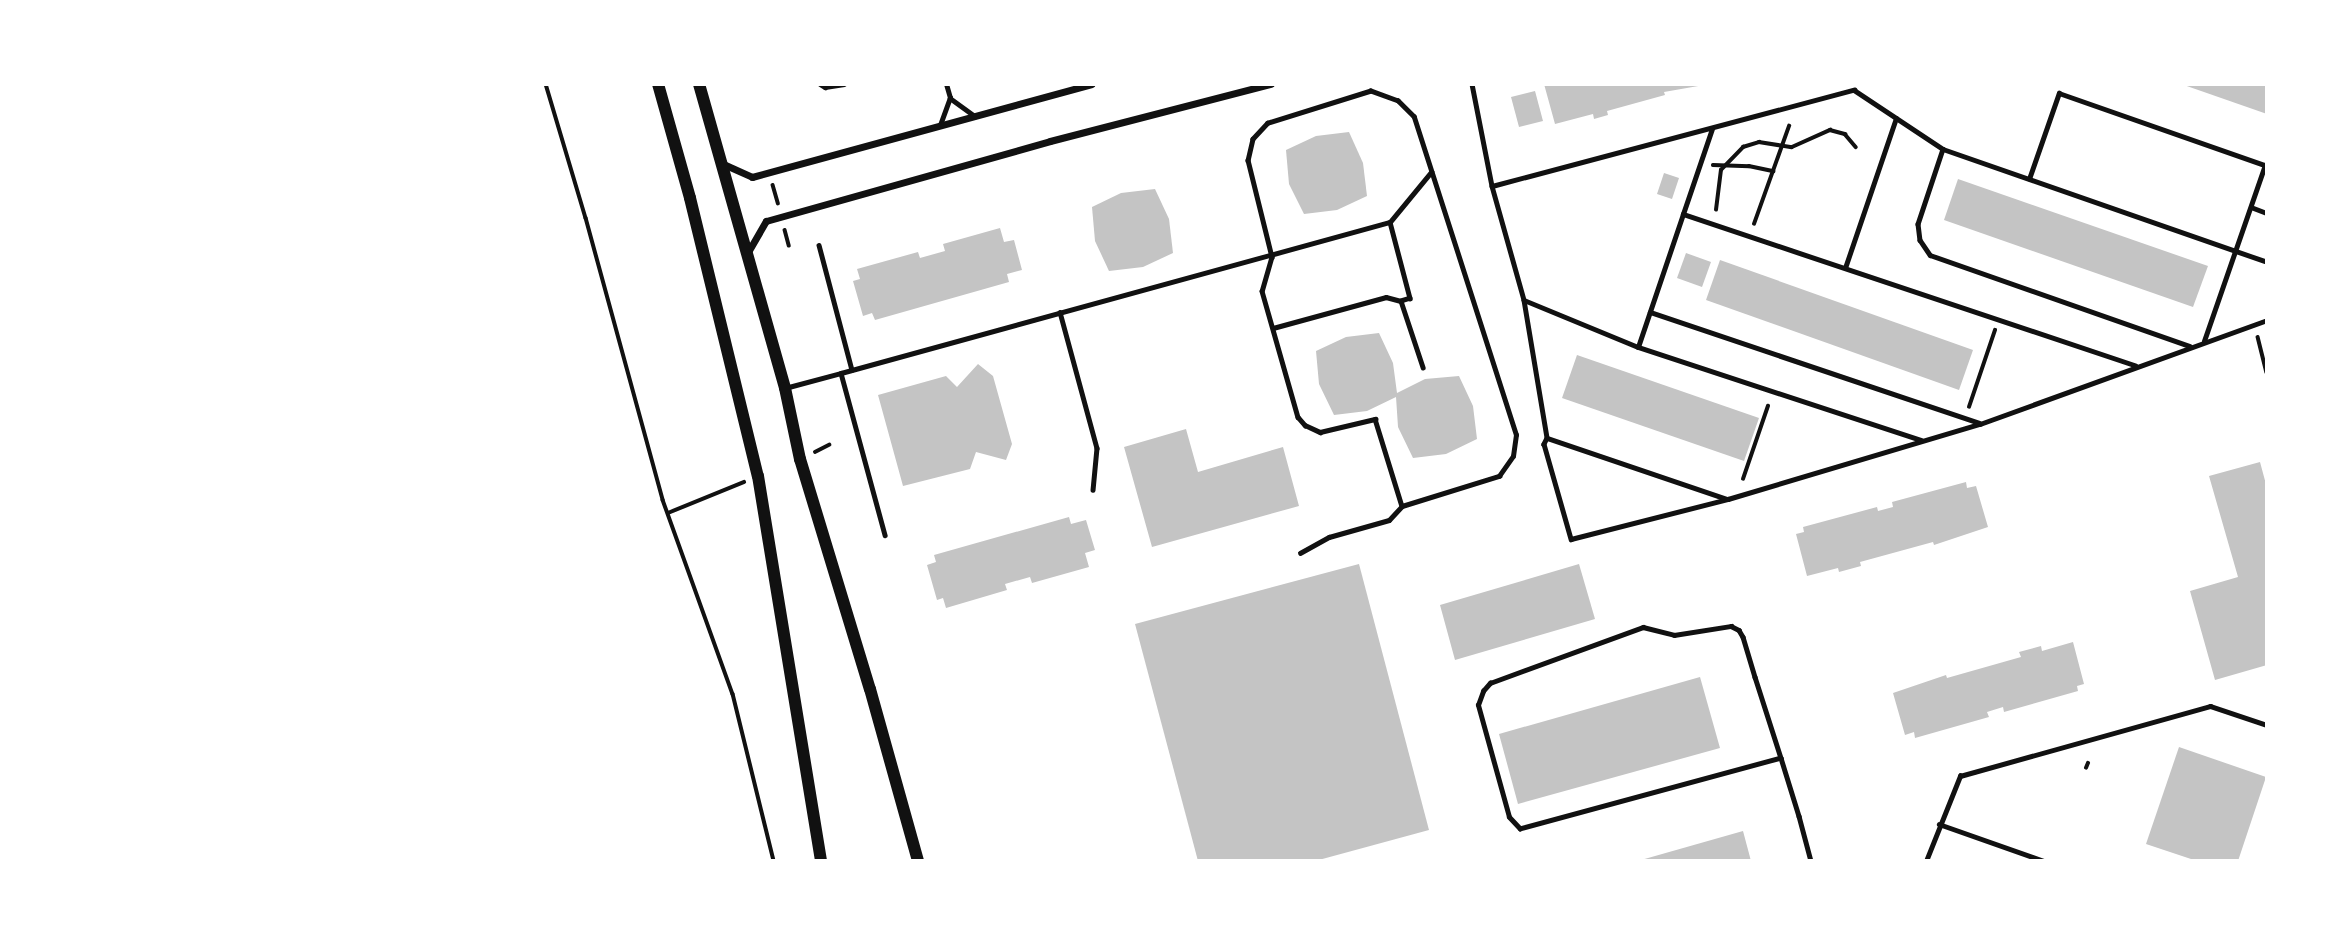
<!DOCTYPE html>
<style>
body{margin:0}
#map{position:relative;width:2351px;height:945px;overflow:hidden;background:#fff;font-family:"Libre Baskerville",serif}
div>[style]{position:absolute}
[style*='--x']{left:calc(var(--x)*1px);top:calc(var(--y)*1px);width:calc(var(--w)*1px);rotate:calc(var(--a)*1deg)}
.building>*{inset:0;background:#c4c4c4}
.path>*{height:3.5px;margin:-1.75px;padding:0 1.75px;transform-origin:1.75px;border-radius:1.75px;background:#111}
.service>*{height:4.5px;margin:-2.25px;padding:0 2.25px;transform-origin:2.25px;border-radius:2.25px;background:#111}
.minor>*{height:7px;margin:-3.5px;padding:0 3.5px;transform-origin:3.5px;border-radius:3.5px;background:#111}
.tertiary>*{height:12px;margin:-6px;padding:0 6px;transform-origin:6px;border-radius:6px;background:#111}
span{translate:-50% -50%;white-space:nowrap;text-align:center;line-height:1.15;-webkit-text-stroke:7px #fff;paint-order:stroke}
.frame{position:absolute;inset:0;border:86px solid #fff;pointer-events:none}
</style>
<div id="map">
<div class="building">
<i style="clip-path:polygon(1544px 84px,1704px 84px,1704px 85px,1664px 92px,1665px 95px,1607px 111px,1608px 115px,1594px 119px,1593px 114px,1555px 124px)"></i>
<i style="clip-path:polygon(2181px 84px,2267px 84px,2267px 114px)"></i>
<i style="clip-path:polygon(1535px 91px,1543px 121px,1519px 127px,1511px 97px)"></i>
<i style="clip-path:polygon(1349px 132px,1363px 163px,1367px 196px,1337px 210px,1304px 214px,1289px 184px,1286px 150px,1316px 136px)"></i>
<i style="clip-path:polygon(1664px 173px,1679px 178px,1672px 199px,1657px 194px)"></i>
<i style="clip-path:polygon(1958px 179px,2208px 266px,2193px 307px,1944px 220px)"></i>
<i style="clip-path:polygon(1155px 189px,1169px 219px,1173px 253px,1143px 267px,1109px 271px,1095px 241px,1092px 207px,1121px 193px)"></i>
<i style="clip-path:polygon(1000px 228px,1004px 242px,1014px 240px,1022px 270px,1007px 274px,1009px 282px,875px 320px,872px 313px,863px 316px,853px 281px,860px 279px,857px 269px,918px 252px,920px 258px,945px 251px,943px 244px)"></i>
<i style="clip-path:polygon(1686px 253px,1711px 262px,1702px 287px,1677px 278px)"></i>
<i style="clip-path:polygon(1720px 260px,1973px 350px,1959px 390px,1706px 300px)"></i>
<i style="clip-path:polygon(1379px 333px,1393px 363px,1397px 393px,1425px 379px,1459px 376px,1473px 406px,1477px 439px,1446px 454px,1413px 458px,1398px 427px,1396px 397px,1367px 411px,1334px 415px,1319px 384px,1316px 351px,1346px 337px)"></i>
<i style="clip-path:polygon(1577px 355px,1759px 418px,1744px 461px,1562px 398px)"></i>
<i style="clip-path:polygon(978px 364px,993px 376px,1012px 444px,1006px 460px,976px 452px,970px 469px,903px 486px,878px 395px,946px 376px,957px 387px)"></i>
<i style="clip-path:polygon(1186px 429px,1198px 472px,1283px 447px,1299px 506px,1152px 547px,1124px 447px)"></i>
<i style="clip-path:polygon(2260px 462px,2267px 488px,2267px 665px,2215px 680px,2190px 591px,2238px 577px,2209px 476px)"></i>
<i style="clip-path:polygon(1966px 482px,1967px 488px,1976px 486px,1988px 527px,1934px 545px,1933px 542px,1860px 562px,1861px 566px,1839px 572px,1838px 568px,1807px 576px,1796px 534px,1804px 532px,1803px 527px,1877px 507px,1878px 511px,1893px 507px,1892px 502px)"></i>
<i style="clip-path:polygon(1069px 517px,1071px 524px,1086px 520px,1095px 550px,1085px 553px,1089px 567px,1032px 583px,1030px 577px,1005px 584px,1007px 590px,946px 608px,943px 598px,937px 600px,927px 565px,936px 562px,934px 555px)"></i>
<i style="clip-path:polygon(1359px 564px,1429px 830px,1315px 861px,1198px 861px,1135px 624px)"></i>
<i style="clip-path:polygon(1579px 564px,1595px 619px,1455px 660px,1440px 605px)"></i>
<i style="clip-path:polygon(2073px 642px,2084px 684px,2077px 686px,2078px 691px,2004px 712px,2003px 707px,1987px 712px,1989px 717px,1915px 738px,1914px 732px,1905px 735px,1893px 693px,1946px 675px,1947px 678px,2021px 657px,2019px 652px,2041px 646px,2042px 651px)"></i>
<i style="clip-path:polygon(1700px 677px,1720px 748px,1518px 804px,1499px 734px)"></i>
<i style="clip-path:polygon(2179px 747px,2266px 777px,2238px 861px,2197px 861px,2146px 844px)"></i>
<i style="clip-path:polygon(1743px 831px,1751px 861px,1641px 861px,1641px 860px)"></i>
</div>
<div class="path">
<i style="--x:546;--y:84;--w:140;--a:73.4"></i>
<i style="--x:586;--y:218;--w:292;--a:74.7"></i>
<i style="--x:663;--y:500;--w:206;--a:70.2"></i>
<i style="--x:733;--y:694;--w:172;--a:76.2"></i>
<i style="--x:1713;--y:165;--w:36;--a:2"></i>
<i style="--x:1749;--y:166;--w:25;--a:12"></i>
<i style="--x:773;--y:185;--w:19;--a:74"></i>
<i style="--x:1716;--y:210;--w:40;--a:-82.9"></i>
<i style="--x:1721;--y:170;--w:32;--a:-46"></i>
<i style="--x:1743;--y:147;--w:17;--a:-17"></i>
<i style="--x:1759;--y:142;--w:33;--a:9"></i>
<i style="--x:1792;--y:147;--w:42;--a:-24.1"></i>
<i style="--x:1830;--y:130;--w:16;--a:15"></i>
<i style="--x:1845;--y:134;--w:17;--a:50"></i>
<i style="--x:1754;--y:224;--w:104;--a:-70.3"></i>
<i style="--x:785;--y:230;--w:16;--a:75"></i>
<i style="--x:2258;--y:337;--w:36;--a:76"></i>
<i style="--x:1969;--y:407;--w:81;--a:-71.3"></i>
<i style="--x:815;--y:452;--w:16;--a:-27"></i>
<i style="--x:1743;--y:479;--w:77;--a:-71.1"></i>
<i style="--x:668;--y:513;--w:82;--a:-22.2"></i>
<i style="--x:2086;--y:768;--w:5;--a:-68"></i>
</div>
<div class="service">
<i style="--x:820;--y:84;--w:6;--a:31"></i>
<i style="--x:825;--y:87;--w:19;--a:-9"></i>
<i style="--x:1472;--y:84;--w:104;--a:78.9"></i>
<i style="--x:1492;--y:186;--w:118;--a:74.3"></i>
<i style="--x:1524;--y:300;--w:140;--a:80.5"></i>
<i style="--x:1547;--y:438;--w:7;--a:117"></i>
<i style="--x:1544;--y:444;--w:99;--a:74.1"></i>
<i style="--x:1571;--y:539;--w:162;--a:-14.3"></i>
<i style="--x:1728;--y:499;--w:263;--a:-16.6"></i>
<i style="--x:1980;--y:424;--w:305;--a:-19.9"></i>
<i style="--x:950;--y:98;--w:31;--a:36"></i>
<i style="--x:940;--y:125;--w:29;--a:-70"></i>
<i style="--x:950;--y:98;--w:15;--a:-106"></i>
<i style="--x:1943;--y:149;--w:79;--a:108.4"></i>
<i style="--x:1918;--y:224;--w:16;--a:83"></i>
<i style="--x:1920;--y:240;--w:18;--a:56"></i>
<i style="--x:1930;--y:255;--w:275;--a:19.3"></i>
<i style="--x:2029;--y:179;--w:91;--a:-70.8"></i>
<i style="--x:2059;--y:93;--w:220;--a:19.3"></i>
<i style="--x:1492;--y:186;--w:375;--a:-14.9"></i>
<i style="--x:1854;--y:90;--w:107;--a:33.5"></i>
<i style="--x:1943;--y:149;--w:343;--a:19.2"></i>
<i style="--x:2251;--y:207;--w:17;--a:21"></i>
<i style="--x:1683;--y:214;--w:90;--a:-71.2"></i>
<i style="--x:1390;--y:222;--w:65;--a:-50.6"></i>
<i style="--x:819;--y:245;--w:129;--a:75.2"></i>
<i style="--x:1845;--y:268;--w:158;--a:-71.2"></i>
<i style="--x:1524;--y:300;--w:123;--a:22.4"></i>
<i style="--x:1638;--y:347;--w:140;--a:-71.3"></i>
<i style="--x:1683;--y:214;--w:477;--a:18.5"></i>
<i style="--x:1060;--y:312;--w:141;--a:74.8"></i>
<i style="--x:1097;--y:448;--w:42;--a:95.4"></i>
<i style="--x:1650;--y:312;--w:347;--a:18.6"></i>
<i style="--x:1273;--y:328;--w:117;--a:-15.3"></i>
<i style="--x:1386;--y:297;--w:16;--a:15"></i>
<i style="--x:1401;--y:301;--w:70;--a:71.6"></i>
<i style="--x:2204;--y:341;--w:186;--a:-70.9"></i>
<i style="--x:1638;--y:347;--w:298;--a:18.2"></i>
<i style="--x:841;--y:373;--w:569;--a:-15.38"></i>
<i style="--x:1390;--y:222;--w:79;--a:75.3"></i>
<i style="--x:1410;--y:298;--w:9;--a:162"></i>
<i style="--x:785;--y:388;--w:58;--a:-15"></i>
<i style="--x:841;--y:373;--w:168;--a:74.8"></i>
<i style="--x:1547;--y:438;--w:190;--a:18.7"></i>
<i style="--x:1300;--y:553;--w:33;--a:-29"></i>
<i style="--x:1329;--y:537;--w:62;--a:-15.8"></i>
<i style="--x:1389;--y:520;--w:19;--a:-47"></i>
<i style="--x:1402;--y:506;--w:102;--a:-17.2"></i>
<i style="--x:1499;--y:476;--w:24;--a:-55"></i>
<i style="--x:1513;--y:456;--w:21;--a:-82"></i>
<i style="--x:1516;--y:435;--w:334;--a:-107.8"></i>
<i style="--x:1414;--y:117;--w:23;--a:-135"></i>
<i style="--x:1398;--y:101;--w:29;--a:-160"></i>
<i style="--x:1371;--y:91;--w:108;--a:162.7"></i>
<i style="--x:1268;--y:123;--w:22;--a:133"></i>
<i style="--x:1253;--y:139;--w:22;--a:103"></i>
<i style="--x:1248;--y:160;--w:100;--a:76.1"></i>
<i style="--x:1272;--y:257;--w:35;--a:106"></i>
<i style="--x:1262;--y:291;--w:131;--a:74.1"></i>
<i style="--x:1298;--y:417;--w:11;--a:49"></i>
<i style="--x:1305;--y:425;--w:17;--a:25"></i>
<i style="--x:1320;--y:432;--w:57;--a:-13.3"></i>
<i style="--x:1375;--y:419;--w:91;--a:72.8"></i>
<i style="--x:1781;--y:758;--w:270;--a:164.8"></i>
<i style="--x:1520;--y:829;--w:16;--a:-133"></i>
<i style="--x:1509;--y:817;--w:116;--a:-105.5"></i>
<i style="--x:1478;--y:705;--w:15;--a:-70"></i>
<i style="--x:1483;--y:691;--w:11;--a:-49"></i>
<i style="--x:1490;--y:683;--w:163;--a:-20.1"></i>
<i style="--x:1643;--y:627;--w:32;--a:14"></i>
<i style="--x:1674;--y:635;--w:58;--a:-9"></i>
<i style="--x:1731;--y:626;--w:9;--a:27"></i>
<i style="--x:1739;--y:630;--w:8;--a:60"></i>
<i style="--x:1743;--y:637;--w:42;--a:73.3"></i>
<i style="--x:1755;--y:677;--w:85;--a:72.2"></i>
<i style="--x:1781;--y:758;--w:61;--a:72.8"></i>
<i style="--x:1799;--y:816;--w:47;--a:75.1"></i>
<i style="--x:1939;--y:824;--w:111;--a:19.4"></i>
<i style="--x:1926;--y:861;--w:92;--a:-68.2"></i>
<i style="--x:1960;--y:776;--w:260;--a:-15.6"></i>
<i style="--x:2210;--y:706;--w:60;--a:18.4"></i>
</div>
<div class="minor">
<i style="--x:721;--y:163;--w:34;--a:24"></i>
<i style="--x:752;--y:177;--w:352;--a:-15.3"></i>
<i style="--x:748;--y:252;--w:36;--a:-60"></i>
<i style="--x:766;--y:221;--w:295;--a:-15.7"></i>
<i style="--x:1050;--y:141;--w:228;--a:-14.5"></i>
</div>
<div class="tertiary">
<i style="--x:658;--y:84;--w:118;--a:74.3"></i>
<i style="--x:690;--y:198;--w:286;--a:76.3"></i>
<i style="--x:758;--y:476;--w:390;--a:80.7"></i>
<i style="--x:699;--y:84;--w:316;--a:74.2"></i>
<i style="--x:785;--y:388;--w:73;--a:78.1"></i>
<i style="--x:800;--y:459;--w:240;--a:73.1"></i>
<i style="--x:870;--y:689;--w:179;--a:74.4"></i>
</div>
<div class="frame"></div>
</div>
